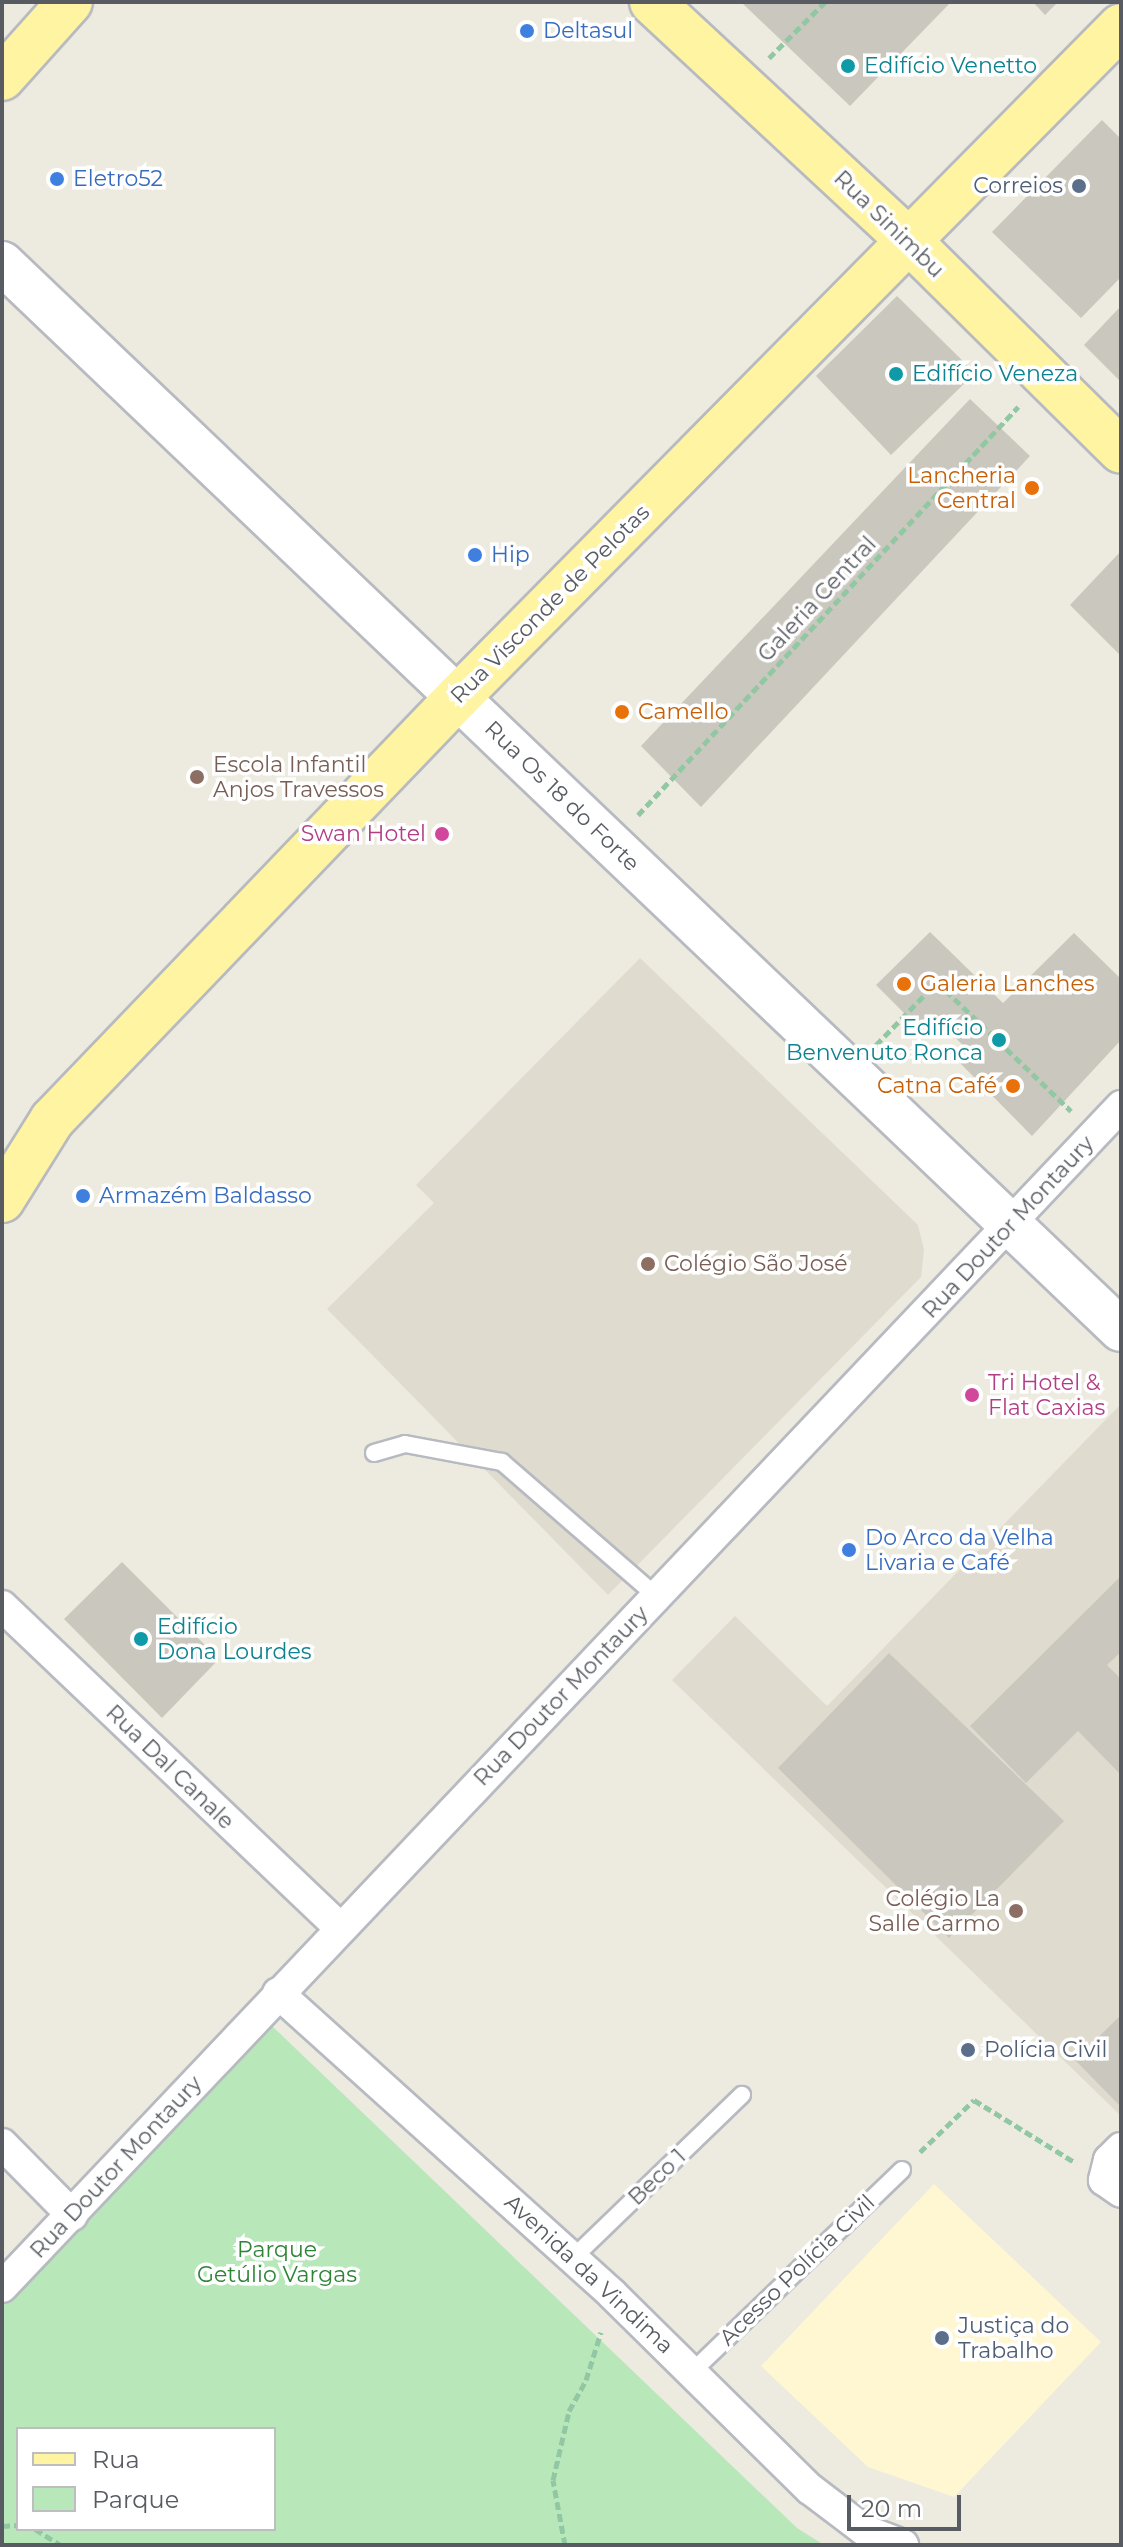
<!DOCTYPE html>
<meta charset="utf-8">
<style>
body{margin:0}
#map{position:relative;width:1123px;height:2547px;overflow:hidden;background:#edeadf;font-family:Montserrat,sans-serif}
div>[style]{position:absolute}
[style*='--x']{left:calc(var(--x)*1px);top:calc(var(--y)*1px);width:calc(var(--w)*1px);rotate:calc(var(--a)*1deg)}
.commercial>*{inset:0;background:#fff7d1}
.education>*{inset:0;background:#dfdccf}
.green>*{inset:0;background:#b8e7ba}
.building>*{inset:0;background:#cac7be}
.path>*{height:5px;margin-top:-2.5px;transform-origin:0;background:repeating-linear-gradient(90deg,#91c8a3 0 8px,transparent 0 12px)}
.roads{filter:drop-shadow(2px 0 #b7bac0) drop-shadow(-2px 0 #b7bac0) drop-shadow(0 2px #b7bac0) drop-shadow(0 -2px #b7bac0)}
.lane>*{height:16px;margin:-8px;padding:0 8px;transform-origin:8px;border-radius:8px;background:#fff}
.street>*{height:30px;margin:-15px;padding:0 15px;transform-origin:15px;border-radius:15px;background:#fff}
.secondary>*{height:42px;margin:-21px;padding:0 21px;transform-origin:21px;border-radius:21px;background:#fff}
.primary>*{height:44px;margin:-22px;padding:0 22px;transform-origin:22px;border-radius:22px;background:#fff4a1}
.dots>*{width:22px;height:22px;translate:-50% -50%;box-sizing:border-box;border:4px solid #fff;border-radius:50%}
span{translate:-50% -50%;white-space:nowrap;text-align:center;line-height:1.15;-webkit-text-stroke:7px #fff;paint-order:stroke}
.shop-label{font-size:22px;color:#366cbe}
.left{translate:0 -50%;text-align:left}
.culture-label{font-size:22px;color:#0d838f}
.right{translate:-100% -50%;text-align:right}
.service-label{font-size:22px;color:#4e5e75}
.street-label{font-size:22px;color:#585c62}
.food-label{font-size:22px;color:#c56008}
.education-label{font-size:22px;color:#785e54}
.hotel-label{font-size:22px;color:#b23c85}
.park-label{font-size:22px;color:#2d8435}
.frame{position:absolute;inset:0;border:4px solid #585c62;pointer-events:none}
.legend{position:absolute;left:16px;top:2427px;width:260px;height:104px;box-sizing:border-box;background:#fff;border:2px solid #bcbec0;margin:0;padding:10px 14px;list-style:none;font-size:24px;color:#585c62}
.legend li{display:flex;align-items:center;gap:16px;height:40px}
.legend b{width:40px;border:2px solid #bcbec0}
.scale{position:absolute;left:847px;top:2495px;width:114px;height:36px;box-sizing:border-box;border:4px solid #585c62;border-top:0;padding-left:10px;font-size:24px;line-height:28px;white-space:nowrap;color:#585c62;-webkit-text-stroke:6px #fff;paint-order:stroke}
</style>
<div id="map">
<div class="commercial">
<i style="clip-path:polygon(934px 2184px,1101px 2342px,954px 2497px,868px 2467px,761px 2366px)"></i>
</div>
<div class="education">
<i style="clip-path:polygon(640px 958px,918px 1225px,924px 1250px,921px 1277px,608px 1595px,327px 1309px,434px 1203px,416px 1185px)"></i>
<i style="clip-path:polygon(1121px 1404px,1121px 2116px,672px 1680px,735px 1616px,827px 1706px)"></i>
</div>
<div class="green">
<i style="clip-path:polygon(evenodd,272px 2026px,797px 2528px,824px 2545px,2px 2545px,2px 2304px,272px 2026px,18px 2429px,274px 2429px,274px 2529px,18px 2529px,18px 2429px)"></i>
</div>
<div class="building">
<i style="clip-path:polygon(741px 2px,951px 2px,850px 106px)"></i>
<i style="clip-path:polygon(1033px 2px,1058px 2px,1045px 15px)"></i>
<i style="clip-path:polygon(1102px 120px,1121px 139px,1121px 277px,1081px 318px,992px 232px)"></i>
<i style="clip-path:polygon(897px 296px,975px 373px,891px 455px,816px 376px)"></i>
<i style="clip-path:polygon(1121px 306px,1121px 382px,1084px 345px)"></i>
<i style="clip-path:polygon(970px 399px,1030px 456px,701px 807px,641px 746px)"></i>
<i style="clip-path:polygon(1121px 551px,1121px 656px,1070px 605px)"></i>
<i style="clip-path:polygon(930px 932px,1003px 1003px,1074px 933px,1121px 979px,1121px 1040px,1032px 1136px,961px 1064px,971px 1053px,931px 1014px,918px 1027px,876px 985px)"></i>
<i style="clip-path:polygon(122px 1562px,219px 1659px,162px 1718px,64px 1619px)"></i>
<i style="clip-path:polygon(1121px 1576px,1121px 1652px,1107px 1665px,1121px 1679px,1121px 1775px,1078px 1731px,1026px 1783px,970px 1726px)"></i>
<i style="clip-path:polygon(889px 1653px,1064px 1821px,949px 1938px,778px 1768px)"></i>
<i style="clip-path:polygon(1121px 2015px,1121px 2107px,1075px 2060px)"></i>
</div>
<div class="path">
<i style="--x:769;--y:58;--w:79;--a:-45"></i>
<i style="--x:638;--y:815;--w:558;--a:-47.04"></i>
<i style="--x:876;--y:1045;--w:88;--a:-45.9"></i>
<i style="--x:937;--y:982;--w:186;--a:43.9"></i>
<i style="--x:920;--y:2152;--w:75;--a:-43.9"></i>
<i style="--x:974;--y:2100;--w:120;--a:31.7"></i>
<i style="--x:2;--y:2526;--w:16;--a:-4"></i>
<i style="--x:35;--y:2529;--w:31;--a:32"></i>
<i style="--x:565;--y:2545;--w:66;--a:-100.5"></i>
<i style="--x:553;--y:2480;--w:71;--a:-76.9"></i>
<i style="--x:569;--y:2411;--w:35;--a:-61"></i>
<i style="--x:586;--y:2380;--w:50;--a:-72.6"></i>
</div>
<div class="roads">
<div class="lane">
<i style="--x:374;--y:1453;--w:32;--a:-16"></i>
<i style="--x:405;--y:1444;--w:99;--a:10.5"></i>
<i style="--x:502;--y:1462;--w:204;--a:41"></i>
<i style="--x:573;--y:2258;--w:235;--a:-44"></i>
<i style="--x:693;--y:2371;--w:290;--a:-43.9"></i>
</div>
<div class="street">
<i style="--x:2;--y:1606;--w:465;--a:43.6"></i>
<i style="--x:278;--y:1993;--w:450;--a:42"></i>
<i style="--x:612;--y:2294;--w:278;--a:44.6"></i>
<i style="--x:810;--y:2489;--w:68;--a:37.2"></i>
<i style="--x:864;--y:2530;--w:42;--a:21"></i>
<i style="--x:2;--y:2144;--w:100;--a:45.4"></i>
<i style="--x:1121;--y:2148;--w:17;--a:135"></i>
<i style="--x:1109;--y:2160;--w:21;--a:104"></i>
<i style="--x:1104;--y:2180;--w:21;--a:35"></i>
<i style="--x:2;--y:2287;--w:1627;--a:-46.54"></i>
</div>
<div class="secondary">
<i style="--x:2;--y:263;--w:1546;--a:43.64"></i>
</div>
<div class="primary">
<i style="--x:652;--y:2;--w:351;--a:42.9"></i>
<i style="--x:909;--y:241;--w:298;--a:44.7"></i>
<i style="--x:2;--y:78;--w:102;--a:-48.2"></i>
<i style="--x:2;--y:1200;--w:94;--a:-58"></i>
<i style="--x:52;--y:1120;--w:586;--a:-46.17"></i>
<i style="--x:458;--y:697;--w:943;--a:-45.34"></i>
</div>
</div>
<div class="dots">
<i style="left:527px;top:31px;background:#3f7fe0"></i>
<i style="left:848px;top:66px;background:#0f9aa8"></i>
<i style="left:57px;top:179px;background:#3f7fe0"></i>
<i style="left:1079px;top:186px;background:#5c6f8a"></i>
<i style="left:896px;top:374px;background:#0f9aa8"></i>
<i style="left:1032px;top:488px;background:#e8710a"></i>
<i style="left:475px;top:555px;background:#3f7fe0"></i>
<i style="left:622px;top:712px;background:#e8710a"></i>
<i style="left:197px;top:777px;background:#8d6e63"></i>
<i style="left:442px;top:834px;background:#d1479c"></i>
<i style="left:904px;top:984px;background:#e8710a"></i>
<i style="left:999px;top:1040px;background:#0f9aa8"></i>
<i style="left:1013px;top:1086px;background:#e8710a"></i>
<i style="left:83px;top:1196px;background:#3f7fe0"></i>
<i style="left:648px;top:1264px;background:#8d6e63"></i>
<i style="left:972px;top:1395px;background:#d1479c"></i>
<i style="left:849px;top:1550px;background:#3f7fe0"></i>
<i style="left:141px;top:1639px;background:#0f9aa8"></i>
<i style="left:1016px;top:1911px;background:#8d6e63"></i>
<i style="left:968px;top:2050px;background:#5c6f8a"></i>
<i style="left:942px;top:2338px;background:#5c6f8a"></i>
</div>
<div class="shop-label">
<span class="left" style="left:543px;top:31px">Deltasul</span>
<span class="left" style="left:73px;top:179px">Eletro52</span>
<span class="left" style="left:491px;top:555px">Hip</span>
<span class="left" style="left:99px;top:1196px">Armazém Baldasso</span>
<span class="left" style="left:865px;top:1550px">Do Arco da Velha<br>Livaria e Café</span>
</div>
<div class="culture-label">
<span class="left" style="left:864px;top:66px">Edifício Venetto</span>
<span class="left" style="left:912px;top:374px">Edifício Veneza</span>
<span class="right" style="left:983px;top:1040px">Edifício<br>Benvenuto Ronca</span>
<span class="left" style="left:157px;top:1639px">Edifício<br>Dona Lourdes</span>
</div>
<div class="service-label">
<span class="right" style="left:1063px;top:186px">Correios</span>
<span class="left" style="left:984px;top:2050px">Polícia Civil</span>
<span class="left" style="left:958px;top:2338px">Justiça do<br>Trabalho</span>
</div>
<div class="street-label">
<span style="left:889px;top:224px;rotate:44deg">Rua Sinimbu</span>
<span style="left:817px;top:599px;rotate:-47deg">Galeria Central</span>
<span style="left:550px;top:604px;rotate:-45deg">Rua Visconde de Pelotas</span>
<span style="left:562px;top:796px;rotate:44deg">Rua Os 18 do Forte</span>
<span style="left:1008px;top:1227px;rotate:-47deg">Rua Doutor Montaury</span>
<span style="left:561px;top:1696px;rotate:-46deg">Rua Doutor Montaury</span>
<span style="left:170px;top:1767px;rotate:44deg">Rua Dal Canale</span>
<span style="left:116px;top:2167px;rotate:-47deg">Rua Doutor Montaury</span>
<span style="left:657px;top:2177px;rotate:-44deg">Beco 1</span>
<span style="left:797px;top:2270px;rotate:-44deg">Acesso Polícia Civil</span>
<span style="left:589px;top:2274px;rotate:43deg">Avenida da Vindima</span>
</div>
<div class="food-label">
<span class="right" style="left:1016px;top:488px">Lancheria<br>Central</span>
<span class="left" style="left:638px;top:712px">Camello</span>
<span class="left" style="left:920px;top:984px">Galeria Lanches</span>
<span class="right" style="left:997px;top:1086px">Catna Café</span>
</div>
<div class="education-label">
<span class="left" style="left:213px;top:777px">Escola Infantil<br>Anjos Travessos</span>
<span class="left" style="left:664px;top:1264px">Colégio São José</span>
<span class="right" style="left:1000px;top:1911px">Colégio La<br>Salle Carmo</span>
</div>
<div class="hotel-label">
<span class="right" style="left:426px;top:834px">Swan Hotel</span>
<span class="left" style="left:988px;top:1395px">Tri Hotel &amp;<br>Flat Caxias</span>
</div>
<div class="park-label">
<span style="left:277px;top:2262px">Parque<br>Getúlio Vargas</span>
</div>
<div class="frame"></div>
<ul class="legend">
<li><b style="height:10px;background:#fff4a1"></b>Rua</li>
<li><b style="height:22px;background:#b8e7ba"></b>Parque</li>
</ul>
<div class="scale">20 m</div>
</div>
